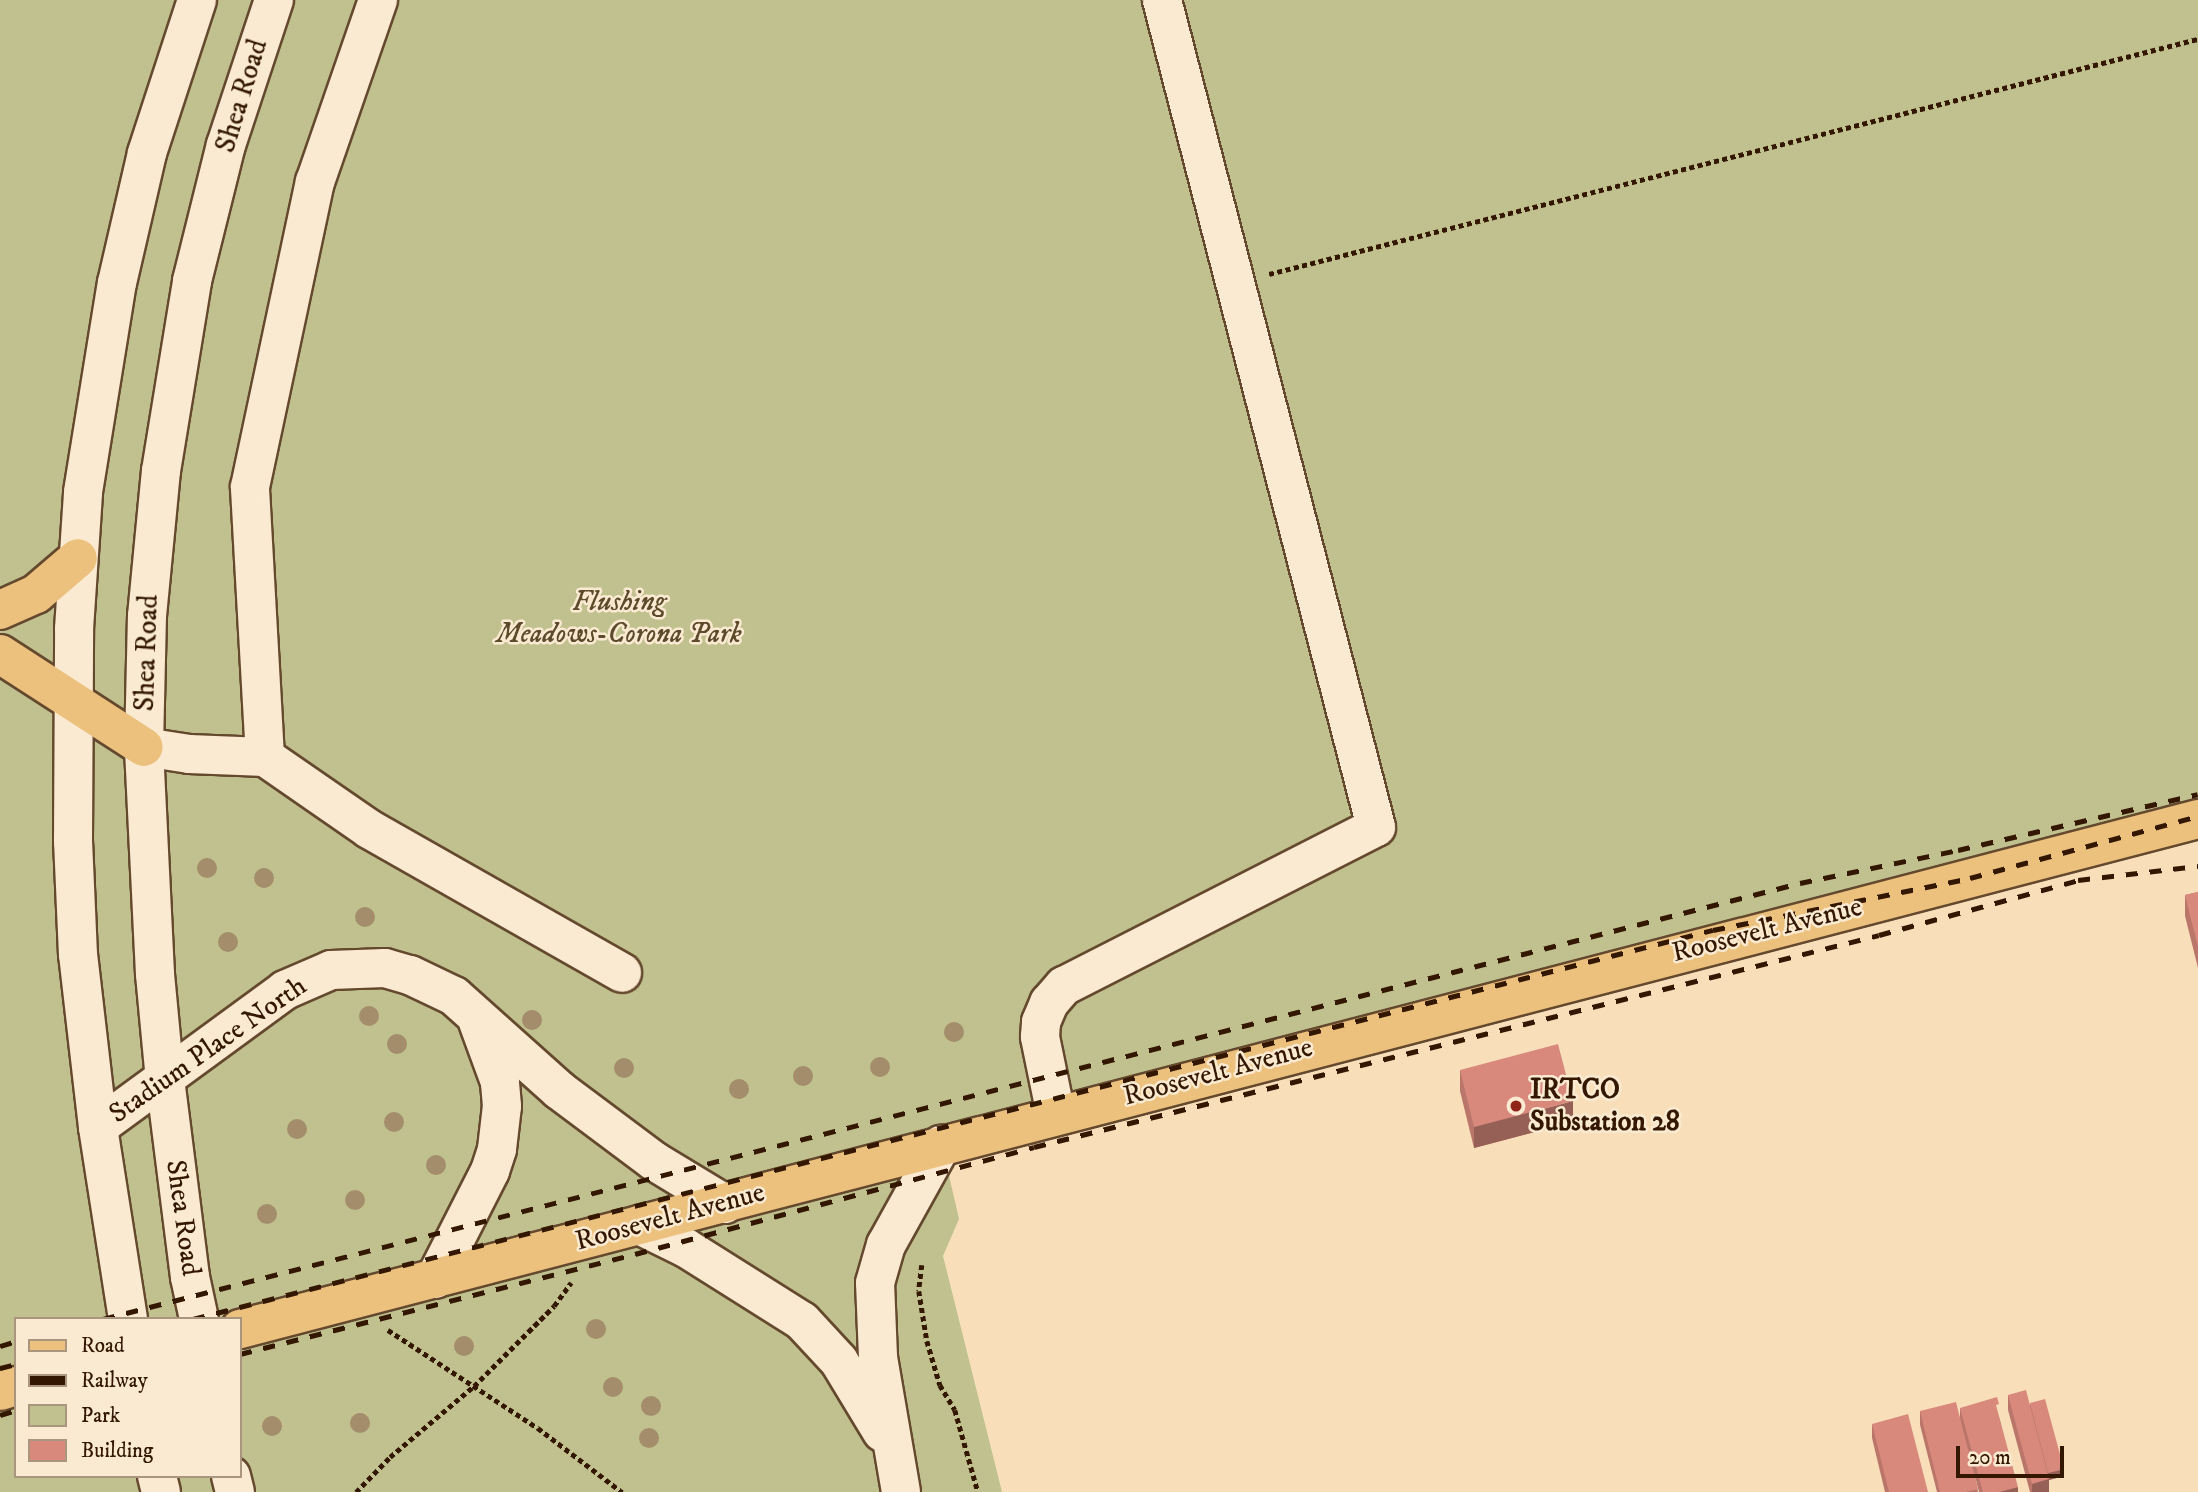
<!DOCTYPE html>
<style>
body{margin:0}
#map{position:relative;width:2198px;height:1492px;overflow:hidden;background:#f8dfba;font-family:"IM FELL DW Pica",serif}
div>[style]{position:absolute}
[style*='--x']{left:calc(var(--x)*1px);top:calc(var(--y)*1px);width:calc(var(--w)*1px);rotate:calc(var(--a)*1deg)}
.green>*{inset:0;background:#c0c18e}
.path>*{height:4.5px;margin-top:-2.25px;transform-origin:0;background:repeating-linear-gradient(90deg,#331700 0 5px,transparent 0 8.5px)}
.roads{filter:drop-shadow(2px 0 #64492e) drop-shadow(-2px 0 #64492e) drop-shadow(0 2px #64492e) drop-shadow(0 -2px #64492e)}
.minor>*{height:38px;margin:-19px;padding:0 19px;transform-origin:19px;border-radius:19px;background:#faead2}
.major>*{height:38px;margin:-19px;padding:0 19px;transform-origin:19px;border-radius:19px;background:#ecc07d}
.highway>*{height:38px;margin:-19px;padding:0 19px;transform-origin:19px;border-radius:19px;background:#ecc07d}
.rail>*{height:5px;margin-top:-2.5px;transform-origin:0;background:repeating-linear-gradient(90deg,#331700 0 12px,transparent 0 24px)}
.trees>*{width:20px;height:20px;margin:-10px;border-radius:50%;background:#a38d6b}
.wall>*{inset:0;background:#ba766b}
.shaded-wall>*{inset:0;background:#976057}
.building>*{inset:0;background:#d8897c}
.dots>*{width:19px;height:19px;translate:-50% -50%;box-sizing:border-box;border:4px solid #faead2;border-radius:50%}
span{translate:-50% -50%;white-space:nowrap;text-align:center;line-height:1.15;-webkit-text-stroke:5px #faead2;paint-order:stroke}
.street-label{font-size:28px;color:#331700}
.park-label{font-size:28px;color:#5d4a2b;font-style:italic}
.poi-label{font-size:28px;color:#331700;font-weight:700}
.left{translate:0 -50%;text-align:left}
.legend{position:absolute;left:14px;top:1317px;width:228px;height:161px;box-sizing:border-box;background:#faead2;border:2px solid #aa967e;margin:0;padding:9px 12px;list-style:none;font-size:21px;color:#331700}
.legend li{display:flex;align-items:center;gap:14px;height:35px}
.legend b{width:35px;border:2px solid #aa967e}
.scale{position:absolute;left:1956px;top:1446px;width:108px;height:32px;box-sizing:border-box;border:4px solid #331700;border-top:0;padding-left:9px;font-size:21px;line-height:24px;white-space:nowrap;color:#331700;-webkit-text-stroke:5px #faead2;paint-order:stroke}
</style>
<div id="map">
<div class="green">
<i style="clip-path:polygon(evenodd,0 0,2198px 0,2198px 819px,942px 1145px,959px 1219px,943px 1256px,1002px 1492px,0 1492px,0 0,16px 1319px,240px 1319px,240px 1476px,16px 1476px,16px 1319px)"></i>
</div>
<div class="path">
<i style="--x:1269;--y:274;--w:958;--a:-14.2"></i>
<i style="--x:922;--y:1265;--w:26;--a:97"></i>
<i style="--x:919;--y:1291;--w:51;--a:80.9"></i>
<i style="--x:927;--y:1341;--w:46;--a:73.5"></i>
<i style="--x:940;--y:1385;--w:29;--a:59"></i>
<i style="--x:955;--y:1410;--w:85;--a:74.3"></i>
<i style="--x:388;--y:1330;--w:179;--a:33.2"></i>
<i style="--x:538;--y:1428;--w:106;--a:37.3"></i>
<i style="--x:356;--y:1492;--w:49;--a:-45.8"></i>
<i style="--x:390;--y:1457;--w:110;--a:-40.2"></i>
<i style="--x:474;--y:1386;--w:113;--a:-45"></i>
<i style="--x:554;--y:1306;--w:29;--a:-54"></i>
</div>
<div class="roads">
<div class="minor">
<i style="--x:144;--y:747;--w:46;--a:8.8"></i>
<i style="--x:189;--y:754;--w:76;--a:2.3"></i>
<i style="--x:265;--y:757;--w:126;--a:34.7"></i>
<i style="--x:369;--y:829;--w:291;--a:29.6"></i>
<i style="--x:265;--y:757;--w:270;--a:-93.2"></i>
<i style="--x:250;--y:487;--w:312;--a:-78"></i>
<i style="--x:315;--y:182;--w:193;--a:-70.9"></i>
<i style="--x:1056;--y:1115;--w:80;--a:-101.6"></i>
<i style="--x:1040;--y:1037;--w:15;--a:-86"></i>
<i style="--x:1041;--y:1022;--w:21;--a:-67"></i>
<i style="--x:1049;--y:1003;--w:23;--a:-49"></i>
<i style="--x:1064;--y:986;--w:350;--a:-27"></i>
<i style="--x:1376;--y:827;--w:854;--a:-104.51"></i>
<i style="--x:98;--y:1127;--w:232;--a:-36.2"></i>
<i style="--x:285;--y:990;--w:50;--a:-23.5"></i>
<i style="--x:331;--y:970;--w:54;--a:-2.1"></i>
<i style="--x:385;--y:968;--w:26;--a:16"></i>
<i style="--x:410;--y:975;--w:49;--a:25.5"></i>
<i style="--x:454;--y:996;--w:141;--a:41.8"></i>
<i style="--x:559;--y:1090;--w:119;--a:36.8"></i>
<i style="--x:654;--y:1161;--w:83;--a:31.2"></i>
<i style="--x:639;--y:1225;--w:52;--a:26.1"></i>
<i style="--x:686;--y:1248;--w:137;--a:32.2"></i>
<i style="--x:802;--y:1321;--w:54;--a:47.2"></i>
<i style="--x:839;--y:1361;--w:83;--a:58.8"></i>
<i style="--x:435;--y:1279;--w:121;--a:-63"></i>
<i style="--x:490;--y:1171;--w:23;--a:-72"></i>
<i style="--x:497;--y:1149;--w:43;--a:-83.4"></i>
<i style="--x:502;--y:1106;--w:24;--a:-95"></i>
<i style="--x:500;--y:1082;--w:64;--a:-110.1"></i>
<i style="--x:128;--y:1319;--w:194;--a:-98.9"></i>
<i style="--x:98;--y:1127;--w:173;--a:-96.6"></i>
<i style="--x:78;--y:955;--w:114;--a:-92.5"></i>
<i style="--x:73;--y:841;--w:212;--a:-89.7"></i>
<i style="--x:74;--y:629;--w:137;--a:-86.2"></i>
<i style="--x:83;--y:492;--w:212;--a:-80.8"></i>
<i style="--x:117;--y:283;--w:133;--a:-77"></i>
<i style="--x:147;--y:153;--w:161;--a:-71.9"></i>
<i style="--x:199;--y:1319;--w:43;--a:-102.1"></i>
<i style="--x:190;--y:1277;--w:199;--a:-97.2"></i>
<i style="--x:165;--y:1080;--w:106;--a:-95.4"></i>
<i style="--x:155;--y:974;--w:227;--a:-92.8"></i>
<i style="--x:144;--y:747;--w:131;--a:-88.7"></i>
<i style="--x:147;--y:616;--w:146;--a:-84.5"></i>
<i style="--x:161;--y:471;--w:193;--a:-80.7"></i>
<i style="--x:192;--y:281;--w:140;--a:-76"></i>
<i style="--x:226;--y:145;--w:153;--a:-71.7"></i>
<i style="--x:157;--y:1476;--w:16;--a:76"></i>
<i style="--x:231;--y:1476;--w:16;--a:76"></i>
<i style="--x:901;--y:1492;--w:137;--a:-99.7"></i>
<i style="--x:878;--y:1357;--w:74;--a:-92.3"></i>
<i style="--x:875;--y:1283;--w:40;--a:-74"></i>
<i style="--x:886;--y:1245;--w:115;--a:-61"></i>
</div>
<div class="major">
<i style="--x:240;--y:1329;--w:2023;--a:-14.6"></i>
<i style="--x:0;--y:1391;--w:17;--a:-17"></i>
</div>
<div class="highway">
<i style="--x:0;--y:610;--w:39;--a:-24"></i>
<i style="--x:36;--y:594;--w:55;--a:-40.6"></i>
<i style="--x:0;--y:654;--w:171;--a:32.9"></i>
</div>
</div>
<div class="rail">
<i style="--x:103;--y:1319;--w:1752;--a:-14.41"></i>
<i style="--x:1800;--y:883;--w:161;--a:-11.8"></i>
<i style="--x:1958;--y:850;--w:246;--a:-13.1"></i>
<i style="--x:193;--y:1319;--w:1569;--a:-14.36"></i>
<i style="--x:1713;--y:930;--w:262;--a:-11.4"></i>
<i style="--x:1970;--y:878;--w:236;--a:-15.2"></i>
<i style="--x:0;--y:1346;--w:17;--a:-17"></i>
<i style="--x:240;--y:1354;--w:407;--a:-14.2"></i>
<i style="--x:635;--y:1254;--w:413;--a:-15"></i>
<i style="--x:1034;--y:1147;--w:871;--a:-14.08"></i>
<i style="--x:1879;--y:935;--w:206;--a:-15.4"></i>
<i style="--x:2078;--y:880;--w:121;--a:-6.7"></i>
<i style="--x:0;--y:1368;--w:16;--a:-14"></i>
<i style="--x:0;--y:1415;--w:17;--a:-17"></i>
</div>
<div class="trees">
<i style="left:207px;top:868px"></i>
<i style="left:264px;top:878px"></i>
<i style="left:365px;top:917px"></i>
<i style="left:228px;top:942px"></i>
<i style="left:369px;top:1016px"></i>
<i style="left:532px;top:1020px"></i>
<i style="left:954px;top:1032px"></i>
<i style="left:397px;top:1044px"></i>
<i style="left:880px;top:1067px"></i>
<i style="left:624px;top:1068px"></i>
<i style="left:803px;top:1076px"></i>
<i style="left:739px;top:1089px"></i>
<i style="left:394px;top:1122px"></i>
<i style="left:297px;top:1129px"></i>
<i style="left:436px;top:1165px"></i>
<i style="left:355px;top:1200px"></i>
<i style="left:267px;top:1214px"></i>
<i style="left:596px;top:1329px"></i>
<i style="left:464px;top:1346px"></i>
<i style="left:613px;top:1387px"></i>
<i style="left:651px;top:1406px"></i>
<i style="left:360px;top:1423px"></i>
<i style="left:272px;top:1426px"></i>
<i style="left:649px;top:1438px"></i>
</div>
<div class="wall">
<i style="clip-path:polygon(2198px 892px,2198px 968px,2185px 916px,2185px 895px)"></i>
<i style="clip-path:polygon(1460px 1070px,1573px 1122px,1474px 1148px,1460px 1091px)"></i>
<i style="clip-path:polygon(2008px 1395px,2030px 1407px,2030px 1403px,2064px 1476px,2049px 1480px,2049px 1492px,2030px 1492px,2008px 1410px)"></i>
<i style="clip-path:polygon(1960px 1408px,1999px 1417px,2018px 1492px,1979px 1492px,1974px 1472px,1978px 1492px,1937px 1492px,1920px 1425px,1920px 1411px,1960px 1417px)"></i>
<i style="clip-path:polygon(1872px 1424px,1928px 1492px,1885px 1492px,1872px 1438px)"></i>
</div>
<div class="shaded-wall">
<i style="clip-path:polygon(1573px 1101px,1573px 1122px,1474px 1148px,1474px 1127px)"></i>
<i style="clip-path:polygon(2064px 1469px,2064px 1476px,2049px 1480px,2049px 1492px,2032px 1492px,2032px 1484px,2048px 1473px)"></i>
<i style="clip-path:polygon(2018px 1487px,2018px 1492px,1999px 1492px)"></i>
</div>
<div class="building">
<i style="clip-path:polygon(2198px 892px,2198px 947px,2185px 895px)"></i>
<i style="clip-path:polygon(1558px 1044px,1573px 1101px,1474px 1127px,1460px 1070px)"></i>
<i style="clip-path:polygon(2026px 1390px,2049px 1479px,2032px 1484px,2008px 1395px)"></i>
<i style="clip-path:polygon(1997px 1397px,1999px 1404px,1996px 1405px,2018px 1487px,1999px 1492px,1983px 1492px,1960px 1408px)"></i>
<i style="clip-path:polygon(2045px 1399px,2064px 1469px,2048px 1473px,2030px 1403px)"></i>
<i style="clip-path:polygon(1956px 1402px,1978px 1489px,1965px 1492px,1940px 1492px,1920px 1411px)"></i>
<i style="clip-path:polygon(1908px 1414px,1928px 1492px,1889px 1492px,1872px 1424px)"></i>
</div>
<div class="dots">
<i style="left:1516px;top:1106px;background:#8f2418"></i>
</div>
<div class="street-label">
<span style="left:242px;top:96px;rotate:-73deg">Shea Road</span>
<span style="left:147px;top:653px;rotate:-88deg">Shea Road</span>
<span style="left:1767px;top:930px;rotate:-14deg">Roosevelt Avenue</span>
<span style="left:208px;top:1050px;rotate:-35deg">Stadium Place North</span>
<span style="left:1218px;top:1072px;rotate:-15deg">Roosevelt Avenue</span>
<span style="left:670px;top:1217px;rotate:-15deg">Roosevelt Avenue</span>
<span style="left:183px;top:1218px;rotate:82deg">Shea Road</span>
</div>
<div class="park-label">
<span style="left:619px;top:618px">Flushing<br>Meadows-Corona Park</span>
</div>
<div class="poi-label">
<span class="left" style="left:1530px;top:1106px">IRTCO<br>Substation 28</span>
</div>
<ul class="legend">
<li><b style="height:9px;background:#ecc07d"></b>Road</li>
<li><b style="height:9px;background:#331700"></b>Railway</li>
<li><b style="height:19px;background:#c0c18e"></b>Park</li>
<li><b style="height:19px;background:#d8897c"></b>Building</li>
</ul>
<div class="scale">20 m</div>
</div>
